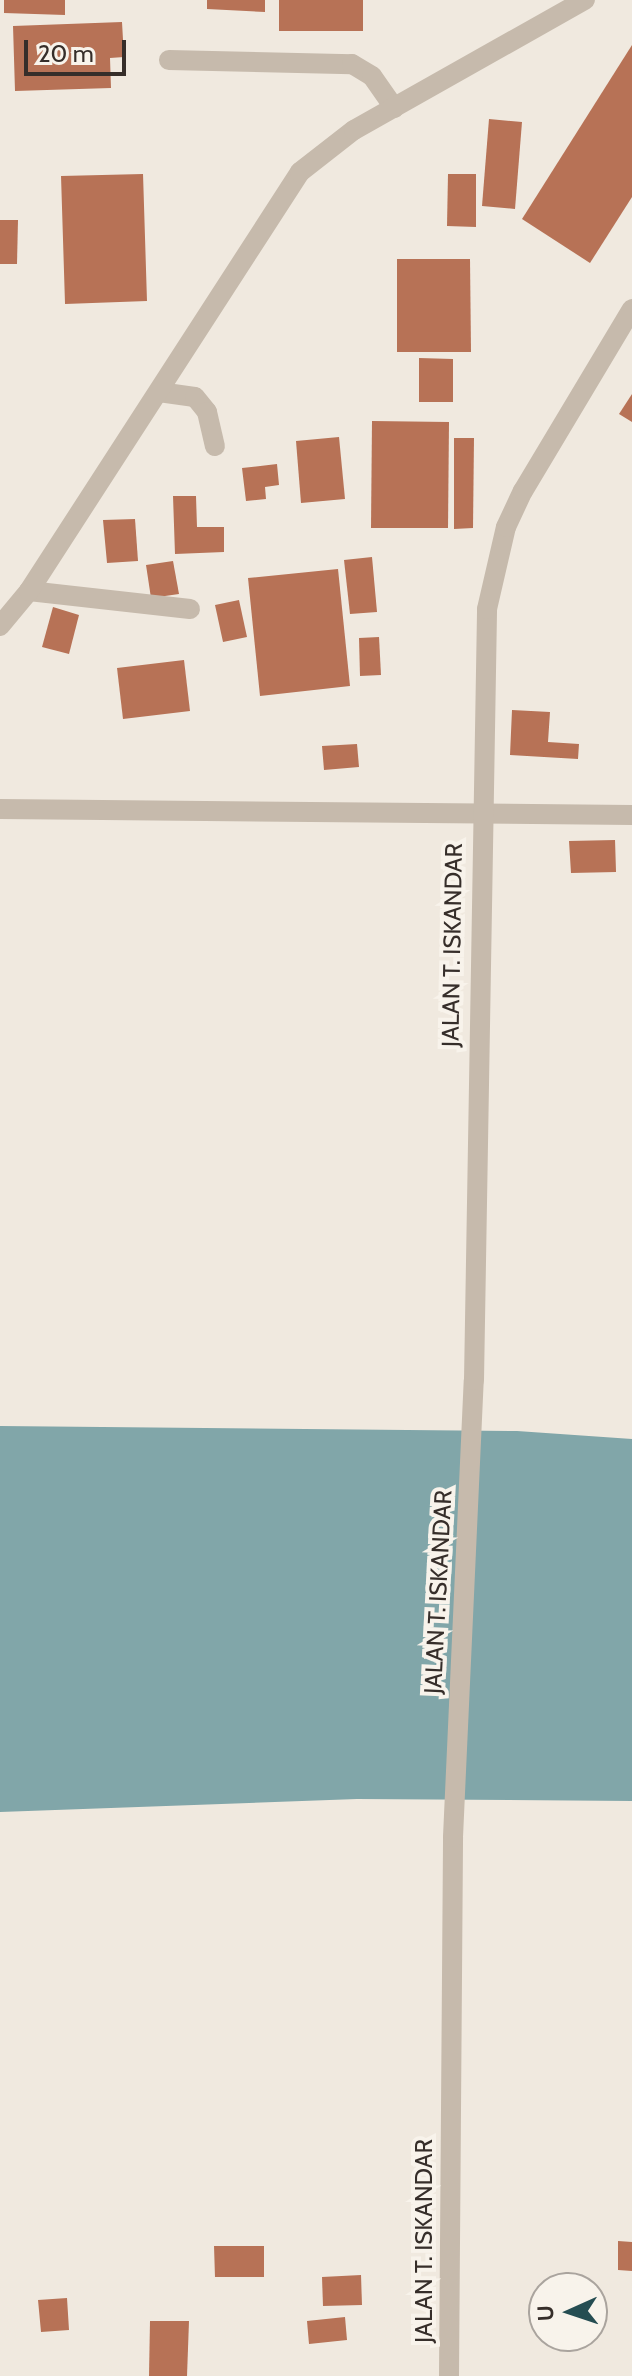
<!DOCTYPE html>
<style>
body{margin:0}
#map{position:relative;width:632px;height:2376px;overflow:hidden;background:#f0e9df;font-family:Cabin,sans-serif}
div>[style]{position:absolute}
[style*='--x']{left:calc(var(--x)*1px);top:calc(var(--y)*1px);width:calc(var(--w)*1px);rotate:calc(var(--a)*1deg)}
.water>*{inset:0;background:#81a6a9}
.building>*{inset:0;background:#b77256}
.minor>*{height:20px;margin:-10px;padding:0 10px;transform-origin:10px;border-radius:10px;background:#c6baac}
.tertiary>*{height:20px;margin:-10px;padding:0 10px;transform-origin:10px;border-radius:10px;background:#c6baac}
span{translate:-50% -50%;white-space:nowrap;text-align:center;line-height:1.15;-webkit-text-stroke:8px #f8f3eb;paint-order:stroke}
.street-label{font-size:24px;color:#362e2a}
.north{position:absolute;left:528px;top:2272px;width:80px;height:80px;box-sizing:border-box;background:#f8f3eb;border:2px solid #aaa49e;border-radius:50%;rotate:267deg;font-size:22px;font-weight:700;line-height:32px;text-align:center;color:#362e2a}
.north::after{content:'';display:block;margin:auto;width:28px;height:36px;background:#254d52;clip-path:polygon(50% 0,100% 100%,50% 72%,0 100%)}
.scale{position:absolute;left:24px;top:40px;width:102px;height:36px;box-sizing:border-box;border:4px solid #362e2a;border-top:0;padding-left:10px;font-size:24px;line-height:28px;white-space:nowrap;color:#362e2a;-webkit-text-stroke:6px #f8f3eb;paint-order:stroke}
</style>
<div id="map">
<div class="water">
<i style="clip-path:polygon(0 1426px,517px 1431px,632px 1439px,632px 1801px,357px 1799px,0 1812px)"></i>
</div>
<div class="building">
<i style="clip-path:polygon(4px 0,65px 0,65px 15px,4px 13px)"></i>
<i style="clip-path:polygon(207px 0,265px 0,265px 12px,207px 9px)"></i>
<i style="clip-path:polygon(279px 0,363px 0,363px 31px,279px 31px)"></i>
<i style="clip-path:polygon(122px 22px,124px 57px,110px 58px,111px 88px,15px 91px,13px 26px)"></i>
<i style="clip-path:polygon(632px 45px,632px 197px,590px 263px,522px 219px)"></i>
<i style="clip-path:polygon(489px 119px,522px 122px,515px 209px,482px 206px)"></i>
<i style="clip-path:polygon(143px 174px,147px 301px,65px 304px,61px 176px)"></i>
<i style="clip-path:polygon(448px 174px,476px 174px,476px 227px,447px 226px)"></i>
<i style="clip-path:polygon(0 220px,18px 220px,17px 264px,0 264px)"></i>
<i style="clip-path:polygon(397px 259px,470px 259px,471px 352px,397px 352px)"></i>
<i style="clip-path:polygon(419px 358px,453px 359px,453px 402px,419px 402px)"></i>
<i style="clip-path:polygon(632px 394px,632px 422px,619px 414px)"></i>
<i style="clip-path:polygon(372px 421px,449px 422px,448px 528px,371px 528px)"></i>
<i style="clip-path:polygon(339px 437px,345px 499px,301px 503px,296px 441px)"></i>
<i style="clip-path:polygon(454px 438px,474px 438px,473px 528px,454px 529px)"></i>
<i style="clip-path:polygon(277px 464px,279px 485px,265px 487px,266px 499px,246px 501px,242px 468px)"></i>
<i style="clip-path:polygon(173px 496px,196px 496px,197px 527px,224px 527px,224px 552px,175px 554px)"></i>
<i style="clip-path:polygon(135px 519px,138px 561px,107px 563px,103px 520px)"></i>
<i style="clip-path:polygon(372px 557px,377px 612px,350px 614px,344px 560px)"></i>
<i style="clip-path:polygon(173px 561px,179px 594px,151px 598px,146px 565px)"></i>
<i style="clip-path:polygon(338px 569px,350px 686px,260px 696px,248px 578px)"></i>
<i style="clip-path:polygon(239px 600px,247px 637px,223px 642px,215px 605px)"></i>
<i style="clip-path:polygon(53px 607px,79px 615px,69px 654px,42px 647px)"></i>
<i style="clip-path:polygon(379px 637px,381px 675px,360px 676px,359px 638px)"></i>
<i style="clip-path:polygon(184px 660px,190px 711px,123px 719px,117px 668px)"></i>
<i style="clip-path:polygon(512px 710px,550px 712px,548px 742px,579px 744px,578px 759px,510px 755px)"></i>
<i style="clip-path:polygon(357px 744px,359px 767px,324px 770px,322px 746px)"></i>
<i style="clip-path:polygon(615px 840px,616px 872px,571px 873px,569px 841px)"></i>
<i style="clip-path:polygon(618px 2241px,632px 2242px,632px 2271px,618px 2270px)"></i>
<i style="clip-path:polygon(214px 2246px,264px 2246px,264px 2277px,215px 2277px)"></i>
<i style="clip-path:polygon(361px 2275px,362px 2305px,323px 2306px,322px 2277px)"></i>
<i style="clip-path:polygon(67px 2298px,69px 2330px,41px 2332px,38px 2300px)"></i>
<i style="clip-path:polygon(345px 2317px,347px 2340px,309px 2344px,307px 2321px)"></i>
<i style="clip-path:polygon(150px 2321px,189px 2321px,187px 2376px,149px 2376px)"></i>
</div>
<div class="minor">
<i style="--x:169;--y:60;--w:183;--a:1.3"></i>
<i style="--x:352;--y:64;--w:23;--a:31"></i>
<i style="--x:372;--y:76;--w:39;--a:55"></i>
<i style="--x:159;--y:392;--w:36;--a:8"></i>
<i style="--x:195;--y:397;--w:19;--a:51"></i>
<i style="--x:207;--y:412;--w:35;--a:77"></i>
<i style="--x:29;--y:591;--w:162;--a:6.4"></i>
<i style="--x:0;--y:626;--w:45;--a:-50.4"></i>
<i style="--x:29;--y:591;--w:499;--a:-57.1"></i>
<i style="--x:300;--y:172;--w:68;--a:-37.9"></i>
<i style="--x:354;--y:130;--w:265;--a:-29.4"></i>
</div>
<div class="tertiary">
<i style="--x:0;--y:809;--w:632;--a:0.54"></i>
<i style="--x:449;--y:2376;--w:539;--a:-89.57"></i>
<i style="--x:453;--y:1837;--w:457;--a:-87.4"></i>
<i style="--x:474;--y:1380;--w:771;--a:-89.03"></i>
<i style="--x:487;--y:609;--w:84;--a:-77"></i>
<i style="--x:506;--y:527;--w:40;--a:-65"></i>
<i style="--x:523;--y:491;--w:212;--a:-59.1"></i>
</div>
<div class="street-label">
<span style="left:452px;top:945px;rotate:-89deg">JALAN T. ISKANDAR</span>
<span style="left:438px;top:1592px;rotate:-87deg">JALAN T. ISKANDAR</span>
<span style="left:424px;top:2241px;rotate:-90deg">JALAN T. ISKANDAR</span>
</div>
<div class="north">U</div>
<div class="scale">20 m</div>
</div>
